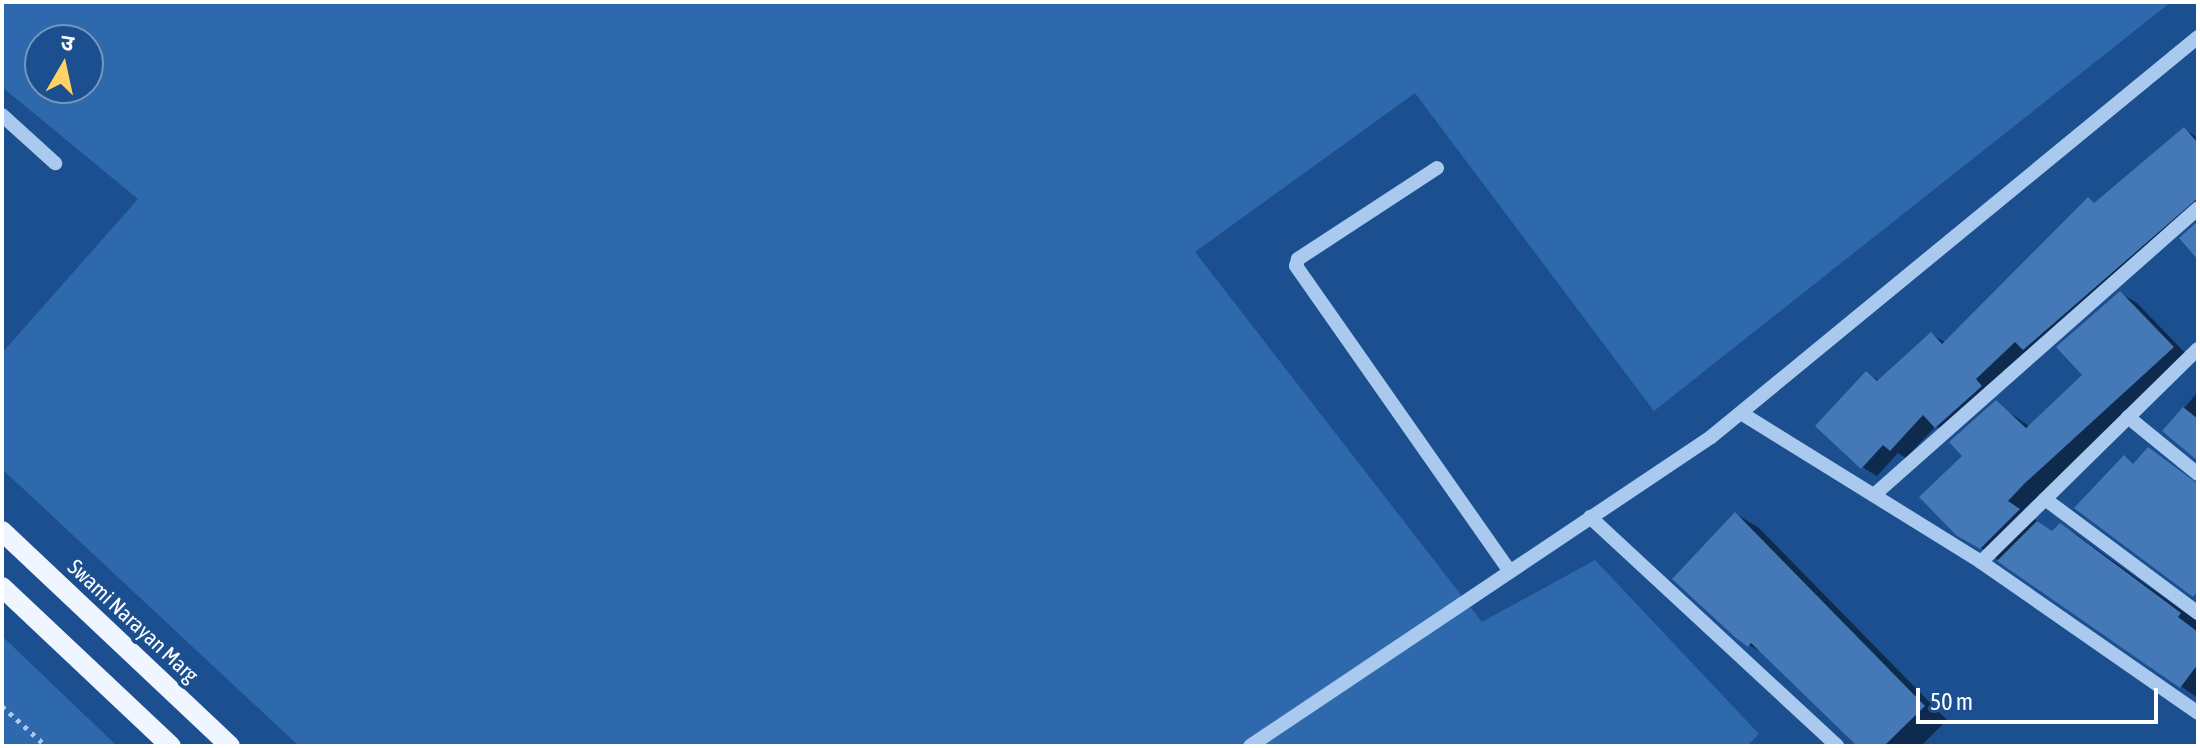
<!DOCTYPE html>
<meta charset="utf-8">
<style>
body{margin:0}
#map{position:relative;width:2200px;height:748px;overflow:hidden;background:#1b4f8f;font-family:"Asap Condensed","Noto Sans Devanagari",sans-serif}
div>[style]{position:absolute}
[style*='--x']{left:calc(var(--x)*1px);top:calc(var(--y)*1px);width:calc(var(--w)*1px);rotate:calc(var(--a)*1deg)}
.green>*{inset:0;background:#2e69ad}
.shadow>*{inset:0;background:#0007}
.building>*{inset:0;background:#4478b7}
.path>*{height:5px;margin-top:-2.5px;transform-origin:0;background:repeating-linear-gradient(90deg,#a9c9ee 0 4px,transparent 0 10px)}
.minor>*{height:14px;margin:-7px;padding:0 7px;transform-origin:7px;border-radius:7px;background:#a9c9ee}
.major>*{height:20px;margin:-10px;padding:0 10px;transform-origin:10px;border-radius:10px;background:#f0f6ff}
span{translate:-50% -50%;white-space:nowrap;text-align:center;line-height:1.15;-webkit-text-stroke:8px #1b4f8f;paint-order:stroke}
.street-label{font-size:22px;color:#fff}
.frame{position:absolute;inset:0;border:4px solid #fff;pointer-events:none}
.north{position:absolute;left:24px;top:24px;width:80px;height:80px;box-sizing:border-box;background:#1b4f8f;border:2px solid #7695bc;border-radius:50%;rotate:9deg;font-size:22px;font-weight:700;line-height:32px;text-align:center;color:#fff}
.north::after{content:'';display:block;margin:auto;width:28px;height:36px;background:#ffd166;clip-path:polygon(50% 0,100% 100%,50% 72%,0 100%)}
.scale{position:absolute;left:1916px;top:688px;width:242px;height:36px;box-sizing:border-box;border:4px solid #fff;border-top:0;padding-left:10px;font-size:24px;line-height:28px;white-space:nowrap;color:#fff;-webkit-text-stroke:6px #1b4f8f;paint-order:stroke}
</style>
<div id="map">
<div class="green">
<i style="clip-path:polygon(evenodd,2px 2px,2171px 2px,1654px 411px,1415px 93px,1195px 252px,1482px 622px,1595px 560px,1759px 734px,1747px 746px,299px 746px,2px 469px,2px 353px,138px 199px,2px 87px,2px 2px,40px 40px,88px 40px,88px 88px,40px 88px,40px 40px)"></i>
<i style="clip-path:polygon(2px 636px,117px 746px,2px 746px)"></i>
</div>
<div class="shadow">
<i style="clip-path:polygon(2184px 129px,2198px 138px,2198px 216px,1951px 435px,1936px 426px,1906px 458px,1898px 453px,1877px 476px,1862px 467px,1867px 374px,1880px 381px,1931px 334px,1946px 343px,2089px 200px,2095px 204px)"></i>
<i style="clip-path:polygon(2120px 293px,2137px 303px,2190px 358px,2024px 512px,2054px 533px,2061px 525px,2077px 535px,2198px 622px,2198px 698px,1981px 548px,1965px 456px,1996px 403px,2030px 427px,2085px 375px)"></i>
<i style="clip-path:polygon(2198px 392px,2198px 459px,2164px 431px)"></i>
<i style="clip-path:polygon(1736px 514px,1759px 528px,1947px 720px,1921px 746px,1859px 746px,1766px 655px,1749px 645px)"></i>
</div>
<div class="building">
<i style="clip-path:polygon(2184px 127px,2198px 143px,2198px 198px,2023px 350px,2015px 342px,1976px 379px,1982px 386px,1935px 428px,1923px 415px,1890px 451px,1883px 445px,1861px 469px,1815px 426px,1866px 371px,1877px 381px,1931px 332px,1942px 344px,2088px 197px,2094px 203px)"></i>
<i style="clip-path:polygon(2198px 221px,2198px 260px,2179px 238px)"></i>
<i style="clip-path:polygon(2120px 291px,2174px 347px,2024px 484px,2008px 501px,2020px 509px,1980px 549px,1956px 535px,1919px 497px,1962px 456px,1949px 442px,1996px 400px,2026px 428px,2082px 375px,2056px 347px)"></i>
<i style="clip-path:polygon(2183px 407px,2198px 419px,2198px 461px,2162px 431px)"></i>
<i style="clip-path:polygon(2148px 447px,2198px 484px,2198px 591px,2193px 597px,2074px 508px,2124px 455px,2133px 464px)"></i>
<i style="clip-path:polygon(1735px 512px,1925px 706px,1884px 746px,1857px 746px,1751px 643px,1748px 647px,1736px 638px,1672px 579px)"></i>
<i style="clip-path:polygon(2037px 521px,2052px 531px,2060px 523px,2181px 613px,2178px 617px,2198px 632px,2198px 664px,2180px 688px,1997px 561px)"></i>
</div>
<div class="path">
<i style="--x:2;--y:706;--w:59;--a:42.3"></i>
</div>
<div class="minor">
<i style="--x:2;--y:115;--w:72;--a:42.2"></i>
<i style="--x:1437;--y:168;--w:166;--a:146.8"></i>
<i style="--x:1298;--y:259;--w:7;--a:106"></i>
<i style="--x:1296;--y:266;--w:373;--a:55"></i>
<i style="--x:1741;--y:413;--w:282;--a:31.8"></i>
<i style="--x:1981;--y:562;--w:264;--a:34.8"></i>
<i style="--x:2128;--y:417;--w:90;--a:39.2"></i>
<i style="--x:1874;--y:495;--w:433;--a:-41.5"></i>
<i style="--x:2045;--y:499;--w:191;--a:36.7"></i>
<i style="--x:1590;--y:517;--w:337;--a:42.8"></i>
<i style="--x:1981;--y:562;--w:304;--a:-44.5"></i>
<i style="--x:1250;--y:746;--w:555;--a:-33.83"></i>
<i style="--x:1711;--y:437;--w:630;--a:-39.4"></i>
</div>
<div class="major">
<i style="--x:2;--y:531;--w:313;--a:43.3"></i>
<i style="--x:2;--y:587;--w:232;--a:43.3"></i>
</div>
<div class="street-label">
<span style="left:133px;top:621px;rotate:43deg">Swami Narayan Marg</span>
</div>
<div class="frame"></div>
<div class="north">उ</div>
<div class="scale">50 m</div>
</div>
